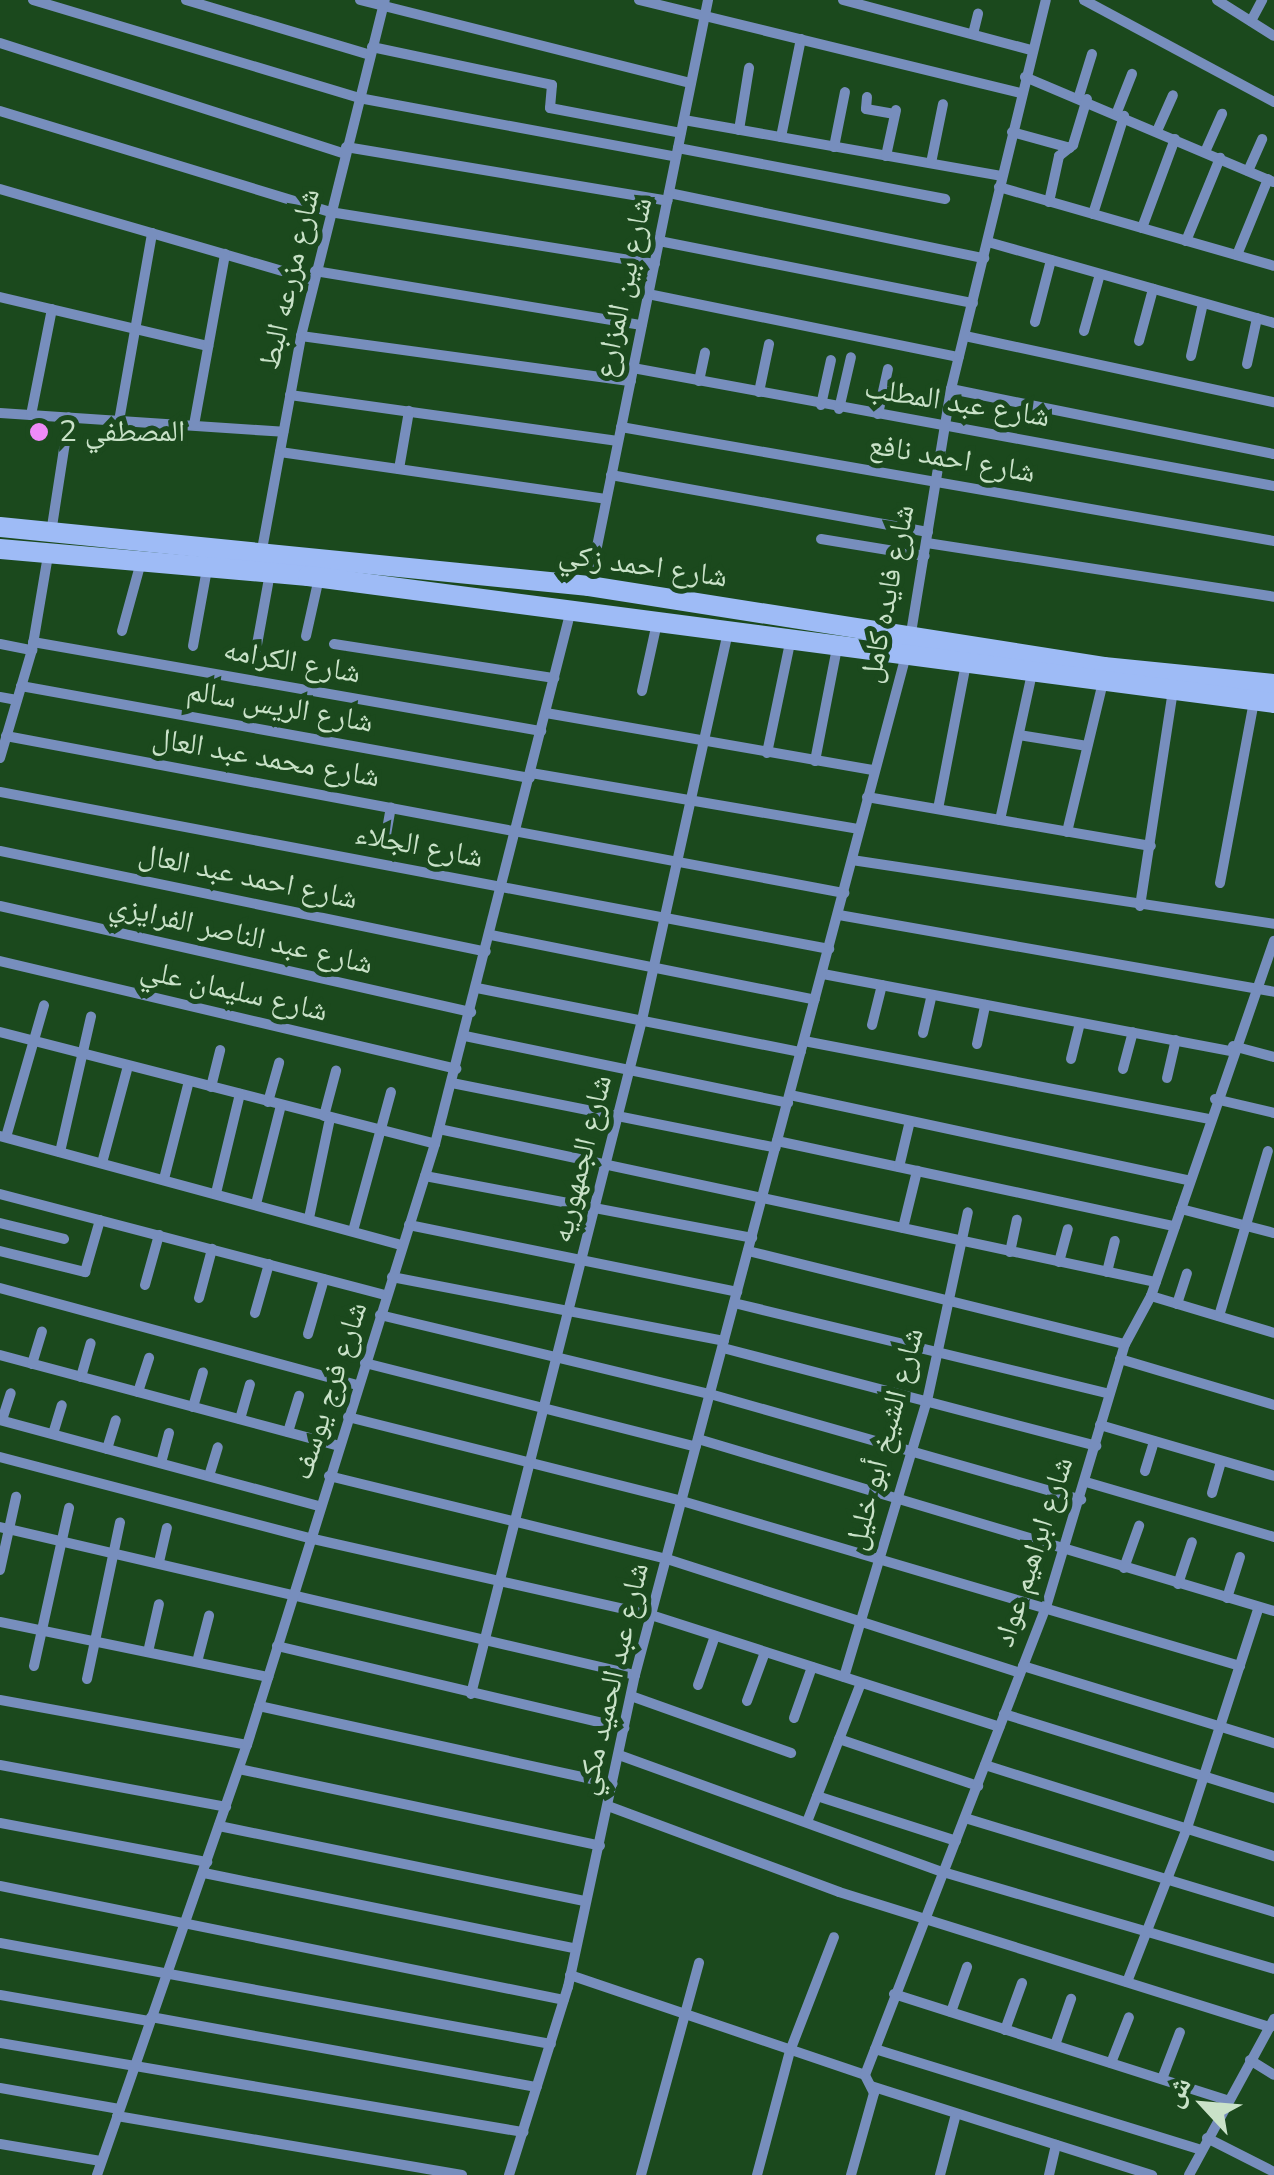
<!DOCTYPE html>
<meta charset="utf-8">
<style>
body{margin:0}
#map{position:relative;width:1274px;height:2175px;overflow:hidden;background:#1b491d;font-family:"Nunito Sans","Noto Naskh Arabic",sans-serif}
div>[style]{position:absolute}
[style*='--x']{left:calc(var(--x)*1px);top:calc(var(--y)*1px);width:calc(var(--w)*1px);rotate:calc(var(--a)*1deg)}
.street>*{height:10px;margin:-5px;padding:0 5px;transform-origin:5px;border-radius:5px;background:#778ebd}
.secondary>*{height:20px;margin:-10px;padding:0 10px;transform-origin:10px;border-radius:10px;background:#9ebbf6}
.dots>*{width:28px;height:28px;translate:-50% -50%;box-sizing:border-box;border:5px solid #1b491d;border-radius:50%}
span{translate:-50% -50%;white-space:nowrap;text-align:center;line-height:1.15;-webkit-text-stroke:10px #1b491d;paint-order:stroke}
.street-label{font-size:30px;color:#c9e2c8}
.poi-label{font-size:30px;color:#c9e2c8}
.left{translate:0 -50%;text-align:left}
.north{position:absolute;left:1154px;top:2055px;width:100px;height:100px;-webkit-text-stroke:8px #1b491d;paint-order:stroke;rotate:296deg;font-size:28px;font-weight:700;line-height:40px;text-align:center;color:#c9e2c8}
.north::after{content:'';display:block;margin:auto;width:35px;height:45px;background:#c9e2c8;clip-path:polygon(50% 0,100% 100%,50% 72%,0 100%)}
</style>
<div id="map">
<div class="street">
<i style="--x:33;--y:0;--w:340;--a:16.7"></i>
<i style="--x:359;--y:98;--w:322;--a:10.5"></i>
<i style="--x:186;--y:0;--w:192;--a:16.6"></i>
<i style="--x:360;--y:0;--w:341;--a:14.1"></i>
<i style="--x:639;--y:0;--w:393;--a:13.7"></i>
<i style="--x:843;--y:0;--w:195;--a:14.9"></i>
<i style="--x:1084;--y:0;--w:216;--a:28.2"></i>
<i style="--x:1217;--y:0;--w:67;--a:32.3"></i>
<i style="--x:1251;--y:21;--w:24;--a:-62"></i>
<i style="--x:973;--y:34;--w:21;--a:-76"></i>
<i style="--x:0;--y:43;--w:362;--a:17.8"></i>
<i style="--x:372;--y:47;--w:184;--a:11.9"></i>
<i style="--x:552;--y:85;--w:23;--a:95"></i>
<i style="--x:550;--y:108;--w:133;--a:10.8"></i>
<i style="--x:1025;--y:77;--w:270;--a:22.9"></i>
<i style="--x:1079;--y:96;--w:44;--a:-72.8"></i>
<i style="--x:867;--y:97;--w:12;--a:95"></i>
<i style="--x:866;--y:109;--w:29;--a:10"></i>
<i style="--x:0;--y:111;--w:345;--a:17"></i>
<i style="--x:330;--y:212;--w:329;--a:9.1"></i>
<i style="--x:1117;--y:112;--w:41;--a:-68.5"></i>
<i style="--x:684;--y:120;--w:322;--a:10"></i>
<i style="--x:739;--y:130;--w:63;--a:-80.8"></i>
<i style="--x:1157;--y:131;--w:39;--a:-66"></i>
<i style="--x:1012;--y:132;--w:60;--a:15.4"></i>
<i style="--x:781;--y:137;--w:100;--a:-78.5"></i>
<i style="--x:346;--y:147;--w:326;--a:9.5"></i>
<i style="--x:834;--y:147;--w:56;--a:-78.7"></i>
<i style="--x:678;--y:148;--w:272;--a:10.8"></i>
<i style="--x:1205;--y:152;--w:42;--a:-65.9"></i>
<i style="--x:886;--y:156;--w:47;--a:-77.7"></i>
<i style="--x:931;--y:163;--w:60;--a:-78.5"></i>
<i style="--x:1248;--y:171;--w:35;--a:-66"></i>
<i style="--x:999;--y:187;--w:286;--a:16"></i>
<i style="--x:0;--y:189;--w:326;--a:16.2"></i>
<i style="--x:669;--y:193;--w:322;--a:11.7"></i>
<i style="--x:1049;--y:202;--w:47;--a:-77.7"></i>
<i style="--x:1059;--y:156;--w:18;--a:-38"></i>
<i style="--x:1073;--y:145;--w:48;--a:-73.1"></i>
<i style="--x:1093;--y:214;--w:103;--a:-72.4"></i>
<i style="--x:1142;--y:228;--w:95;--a:-69.7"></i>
<i style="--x:659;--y:241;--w:320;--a:11.2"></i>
<i style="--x:1186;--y:241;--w:90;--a:-67.7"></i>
<i style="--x:988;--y:242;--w:297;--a:15.8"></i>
<i style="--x:1237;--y:255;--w:82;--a:-67.8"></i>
<i style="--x:315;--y:271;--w:331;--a:9.4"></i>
<i style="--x:648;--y:294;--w:317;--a:11.5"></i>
<i style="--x:0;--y:297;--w:214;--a:13.3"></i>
<i style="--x:1035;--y:322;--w:64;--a:-75.5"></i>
<i style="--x:1084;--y:331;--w:59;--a:-74.3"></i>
<i style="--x:301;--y:336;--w:333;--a:7.8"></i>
<i style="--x:965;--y:336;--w:316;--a:12.1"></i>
<i style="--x:1139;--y:341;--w:54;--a:-74.9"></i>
<i style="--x:1191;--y:356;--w:54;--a:-77.2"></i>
<i style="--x:1247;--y:364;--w:47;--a:-77.7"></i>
<i style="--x:633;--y:368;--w:652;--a:10.43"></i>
<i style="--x:699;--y:381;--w:29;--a:-78"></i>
<i style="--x:951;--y:389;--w:329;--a:11.4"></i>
<i style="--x:759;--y:392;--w:49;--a:-78.2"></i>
<i style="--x:290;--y:395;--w:331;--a:8"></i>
<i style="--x:821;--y:405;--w:46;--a:-77.5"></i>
<i style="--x:839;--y:409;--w:53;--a:-77"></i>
<i style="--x:0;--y:413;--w:284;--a:3.8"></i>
<i style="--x:878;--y:414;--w:46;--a:-77.5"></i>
<i style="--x:31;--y:415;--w:108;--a:-78.8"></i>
<i style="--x:119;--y:421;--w:191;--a:-80"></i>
<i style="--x:194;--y:425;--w:174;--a:-79.7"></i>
<i style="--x:621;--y:427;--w:663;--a:9.9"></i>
<i style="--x:280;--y:452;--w:329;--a:8.2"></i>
<i style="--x:399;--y:469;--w:59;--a:-80.2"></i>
<i style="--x:611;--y:475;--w:322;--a:10.2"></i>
<i style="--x:51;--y:533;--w:117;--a:-81.2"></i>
<i style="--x:821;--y:539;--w:105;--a:9.3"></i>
<i style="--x:927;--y:543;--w:351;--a:8.8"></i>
<i style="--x:261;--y:555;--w:223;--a:-79.6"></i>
<i style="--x:301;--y:336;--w:346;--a:-76"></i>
<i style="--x:589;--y:586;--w:598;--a:-78.52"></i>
<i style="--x:122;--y:631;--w:72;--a:-74.6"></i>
<i style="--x:306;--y:636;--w:59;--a:-77.4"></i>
<i style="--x:910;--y:639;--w:253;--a:-80.7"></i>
<i style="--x:951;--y:389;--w:400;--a:-76.3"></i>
<i style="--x:33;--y:642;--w:516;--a:9.94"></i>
<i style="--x:0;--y:644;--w:33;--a:11"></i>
<i style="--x:334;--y:644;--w:223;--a:8.8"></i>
<i style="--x:193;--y:646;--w:78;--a:-79.7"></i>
<i style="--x:256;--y:650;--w:78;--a:-79.7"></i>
<i style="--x:21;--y:686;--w:517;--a:10.25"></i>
<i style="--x:642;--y:691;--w:70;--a:-77.6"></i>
<i style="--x:0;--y:697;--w:17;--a:10"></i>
<i style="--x:546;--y:713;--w:333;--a:9.9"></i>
<i style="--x:1019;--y:735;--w:69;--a:9.2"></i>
<i style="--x:6;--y:736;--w:853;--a:10.61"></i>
<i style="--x:767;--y:753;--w:112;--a:-78.2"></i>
<i style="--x:0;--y:758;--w:113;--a:-73.5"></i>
<i style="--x:32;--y:650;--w:101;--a:-80.4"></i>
<i style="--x:815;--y:761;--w:115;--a:-79"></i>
<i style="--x:531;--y:773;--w:333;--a:9.7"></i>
<i style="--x:0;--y:792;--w:844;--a:10.72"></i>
<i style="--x:867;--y:797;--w:288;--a:9.8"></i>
<i style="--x:938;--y:809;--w:149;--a:-79.1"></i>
<i style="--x:1000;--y:820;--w:150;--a:-77.7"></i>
<i style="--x:1067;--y:832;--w:154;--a:-76.5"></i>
<i style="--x:386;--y:835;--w:28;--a:-80"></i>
<i style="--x:0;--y:851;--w:496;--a:11.7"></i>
<i style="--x:852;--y:860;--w:427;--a:8.6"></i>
<i style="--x:1220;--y:883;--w:185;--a:-79.4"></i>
<i style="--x:0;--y:906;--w:483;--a:12.7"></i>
<i style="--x:1140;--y:906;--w:219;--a:-81.3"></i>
<i style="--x:839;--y:915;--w:442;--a:10"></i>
<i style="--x:491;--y:935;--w:330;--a:11.3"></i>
<i style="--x:0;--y:961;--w:469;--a:13.3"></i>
<i style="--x:823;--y:974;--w:415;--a:10.7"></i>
<i style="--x:477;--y:988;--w:330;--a:11.2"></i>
<i style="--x:872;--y:1025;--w:41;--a:-76"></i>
<i style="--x:0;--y:1032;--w:449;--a:14.4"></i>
<i style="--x:923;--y:1033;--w:39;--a:-77"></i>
<i style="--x:465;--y:1036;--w:330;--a:11.7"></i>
<i style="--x:804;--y:1041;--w:412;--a:10.9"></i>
<i style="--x:977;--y:1044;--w:40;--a:-78"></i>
<i style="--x:1233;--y:1046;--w:42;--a:15"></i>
<i style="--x:1071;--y:1059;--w:37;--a:-76"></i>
<i style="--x:1123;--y:1069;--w:38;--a:-75"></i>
<i style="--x:1167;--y:1078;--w:39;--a:-77"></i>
<i style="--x:452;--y:1083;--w:330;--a:11.3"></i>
<i style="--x:211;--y:1087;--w:38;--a:-76"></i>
<i style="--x:790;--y:1095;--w:409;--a:12.1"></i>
<i style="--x:1215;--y:1099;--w:61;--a:13.3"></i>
<i style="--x:268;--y:1102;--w:41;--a:-74.2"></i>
<i style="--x:324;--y:1116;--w:47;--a:-75.1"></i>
<i style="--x:439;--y:1129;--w:733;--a:12.05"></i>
<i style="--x:0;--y:1136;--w:417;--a:15.2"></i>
<i style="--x:6;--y:1137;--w:137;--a:-73.9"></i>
<i style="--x:777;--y:1141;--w:407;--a:12.1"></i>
<i style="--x:60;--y:1152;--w:139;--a:-77.1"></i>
<i style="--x:102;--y:1163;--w:100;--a:-75"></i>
<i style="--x:899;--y:1167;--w:47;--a:-76.6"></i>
<i style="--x:425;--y:1176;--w:333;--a:10.7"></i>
<i style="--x:164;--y:1179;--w:101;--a:-75.7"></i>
<i style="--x:216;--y:1193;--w:102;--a:-76.4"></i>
<i style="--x:0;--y:1194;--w:399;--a:14.7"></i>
<i style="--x:256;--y:1204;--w:102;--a:-75.8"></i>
<i style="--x:1181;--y:1209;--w:96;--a:14.5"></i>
<i style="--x:309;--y:1218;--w:102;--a:-78.1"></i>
<i style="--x:0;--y:1223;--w:66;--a:14"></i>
<i style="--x:409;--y:1225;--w:335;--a:11.5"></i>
<i style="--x:903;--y:1228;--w:59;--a:-76.2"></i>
<i style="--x:353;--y:1231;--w:144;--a:-74.7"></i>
<i style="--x:0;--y:1251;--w:88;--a:13.9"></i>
<i style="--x:85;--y:1272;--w:54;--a:-73.9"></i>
<i style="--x:748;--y:1251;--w:388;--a:13.9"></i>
<i style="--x:1010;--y:1252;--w:33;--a:-78"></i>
<i style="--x:1059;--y:1262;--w:34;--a:-75"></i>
<i style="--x:1107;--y:1272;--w:32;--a:-76"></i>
<i style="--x:392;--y:1277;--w:338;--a:10.9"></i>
<i style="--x:145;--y:1285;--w:52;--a:-74.4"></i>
<i style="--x:0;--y:1288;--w:371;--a:15.2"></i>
<i style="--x:1151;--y:1296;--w:128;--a:16.7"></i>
<i style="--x:199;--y:1298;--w:51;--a:-75.1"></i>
<i style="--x:734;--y:1303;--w:386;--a:13.6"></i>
<i style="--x:1177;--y:1304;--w:32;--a:-72"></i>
<i style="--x:255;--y:1313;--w:51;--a:-74.1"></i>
<i style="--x:380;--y:1315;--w:339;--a:13.5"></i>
<i style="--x:710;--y:1394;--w:386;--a:15.9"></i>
<i style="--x:1219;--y:1316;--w:172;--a:-73.5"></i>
<i style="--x:308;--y:1334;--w:57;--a:-73.8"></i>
<i style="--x:723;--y:1348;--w:386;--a:14.7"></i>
<i style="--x:0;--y:1355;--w:351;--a:15"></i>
<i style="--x:1120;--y:1359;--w:161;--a:16.6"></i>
<i style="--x:365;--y:1363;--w:341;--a:14.2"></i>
<i style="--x:32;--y:1364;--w:34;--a:-73"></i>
<i style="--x:81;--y:1377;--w:35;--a:-74"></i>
<i style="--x:138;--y:1392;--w:36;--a:-72"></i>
<i style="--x:193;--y:1407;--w:36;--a:-74"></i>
<i style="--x:348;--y:1417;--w:344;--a:14.1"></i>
<i style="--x:682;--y:1501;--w:582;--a:16.47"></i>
<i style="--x:240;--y:1419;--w:36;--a:-74"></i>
<i style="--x:0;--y:1420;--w:330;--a:15.1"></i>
<i style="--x:2;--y:1420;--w:28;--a:-72"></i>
<i style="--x:1100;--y:1425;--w:181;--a:16.3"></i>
<i style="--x:288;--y:1432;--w:38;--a:-73"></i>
<i style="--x:53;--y:1434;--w:30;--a:-73"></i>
<i style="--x:698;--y:1439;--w:601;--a:16.63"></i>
<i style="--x:107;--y:1449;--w:30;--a:-73"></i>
<i style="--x:0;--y:1457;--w:319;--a:14.7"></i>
<i style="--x:309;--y:1538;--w:351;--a:12.7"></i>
<i style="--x:651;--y:1615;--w:366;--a:17.8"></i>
<i style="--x:161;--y:1463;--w:31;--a:-75"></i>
<i style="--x:1145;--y:1471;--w:31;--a:-73"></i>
<i style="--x:209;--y:1476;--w:30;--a:-73"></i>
<i style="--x:329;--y:1476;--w:348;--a:13.8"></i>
<i style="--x:667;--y:1559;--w:371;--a:17.9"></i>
<i style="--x:1086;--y:1482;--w:196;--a:16.3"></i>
<i style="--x:1212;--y:1493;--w:33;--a:-74"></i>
<i style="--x:0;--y:1527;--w:652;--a:13.12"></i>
<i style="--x:159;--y:1562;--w:35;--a:-77"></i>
<i style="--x:1124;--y:1568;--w:45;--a:-70.3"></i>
<i style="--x:0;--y:1570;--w:75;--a:-77.6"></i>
<i style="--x:1178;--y:1584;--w:44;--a:-71.6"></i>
<i style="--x:1227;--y:1598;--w:43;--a:-72.4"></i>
<i style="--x:0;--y:1622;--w:274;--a:11.6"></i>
<i style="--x:277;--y:1646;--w:357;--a:13.3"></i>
<i style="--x:148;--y:1652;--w:49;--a:-77.1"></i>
<i style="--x:197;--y:1662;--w:48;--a:-75.4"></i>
<i style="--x:34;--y:1666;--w:162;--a:-77.5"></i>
<i style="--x:1023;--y:1666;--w:263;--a:17.1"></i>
<i style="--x:844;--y:1677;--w:288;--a:-73.3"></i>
<i style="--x:927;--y:1401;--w:193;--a:-77.8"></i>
<i style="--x:87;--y:1679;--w:160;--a:-78.1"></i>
<i style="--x:698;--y:1685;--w:52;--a:-70.9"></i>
<i style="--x:471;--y:1694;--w:695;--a:-75.76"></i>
<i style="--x:642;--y:1020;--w:396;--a:-77.5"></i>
<i style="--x:631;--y:1696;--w:170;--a:19.6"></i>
<i style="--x:0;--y:1700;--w:251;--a:10.3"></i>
<i style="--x:747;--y:1701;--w:52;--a:-69.8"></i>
<i style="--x:259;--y:1706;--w:362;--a:12.4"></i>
<i style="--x:1004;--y:1714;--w:283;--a:17.3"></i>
<i style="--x:794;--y:1718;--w:54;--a:-70.6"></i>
<i style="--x:839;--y:1739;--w:147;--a:18.7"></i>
<i style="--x:619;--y:1755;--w:344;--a:19.9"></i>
<i style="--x:943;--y:1872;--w:345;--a:16.3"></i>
<i style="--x:0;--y:1765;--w:230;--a:10.5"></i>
<i style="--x:985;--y:1765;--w:303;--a:17.5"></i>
<i style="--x:239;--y:1769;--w:369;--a:12"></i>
<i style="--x:817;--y:1796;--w:146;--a:17.9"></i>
<i style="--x:608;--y:1806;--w:246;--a:20.4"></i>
<i style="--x:839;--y:1892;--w:452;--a:17.4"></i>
<i style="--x:965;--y:1818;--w:323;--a:16.9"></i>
<i style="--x:807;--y:1822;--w:149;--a:-68.8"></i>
<i style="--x:0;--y:1823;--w:211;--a:10.7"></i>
<i style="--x:219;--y:1826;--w:373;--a:11.6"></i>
<i style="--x:204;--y:1873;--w:376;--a:11.5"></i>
<i style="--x:0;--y:1886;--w:575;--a:11.43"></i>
<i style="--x:0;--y:1943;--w:560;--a:10.39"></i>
<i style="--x:570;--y:1975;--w:311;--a:18.7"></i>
<i style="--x:1127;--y:1982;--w:165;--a:-68.7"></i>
<i style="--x:1187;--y:1828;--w:232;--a:-72"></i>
<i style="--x:894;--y:1994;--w:349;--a:17.7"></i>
<i style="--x:0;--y:1995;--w:151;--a:9.9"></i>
<i style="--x:951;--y:2012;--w:48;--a:-70.4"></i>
<i style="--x:151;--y:2017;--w:392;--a:10.3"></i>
<i style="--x:1005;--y:2030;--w:50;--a:-70.1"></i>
<i style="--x:0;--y:2043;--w:531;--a:9.66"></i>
<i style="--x:1055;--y:2045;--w:49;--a:-70.8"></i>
<i style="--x:875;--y:2049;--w:341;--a:17.2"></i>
<i style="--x:1250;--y:2060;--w:28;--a:32"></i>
<i style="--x:1111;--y:2063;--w:49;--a:-68.6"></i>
<i style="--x:1162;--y:2079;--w:50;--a:-69"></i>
<i style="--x:871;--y:2086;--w:295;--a:17.6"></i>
<i style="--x:0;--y:2088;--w:121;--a:10"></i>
<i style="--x:117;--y:2116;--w:350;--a:9.7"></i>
<i style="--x:1207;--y:2138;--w:75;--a:26.9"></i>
<i style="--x:0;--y:2144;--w:102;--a:9.6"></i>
<i style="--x:97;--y:2175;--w:455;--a:-70.8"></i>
<i style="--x:247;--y:1745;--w:630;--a:-72.63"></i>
<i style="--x:435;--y:1144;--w:551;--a:-75.71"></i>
<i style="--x:509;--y:2175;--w:197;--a:-72.6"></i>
<i style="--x:568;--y:1987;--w:319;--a:-77.9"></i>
<i style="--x:635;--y:1675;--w:1055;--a:-75.12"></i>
<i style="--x:641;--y:2175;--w:220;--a:-74.7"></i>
<i style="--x:757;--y:2175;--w:128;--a:-75.1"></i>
<i style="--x:790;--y:2051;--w:122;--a:-68.9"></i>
<i style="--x:851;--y:2175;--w:85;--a:-74.3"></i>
<i style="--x:874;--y:2093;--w:20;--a:-117"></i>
<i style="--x:865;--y:2075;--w:502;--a:-68.86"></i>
<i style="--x:1046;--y:1607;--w:275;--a:-73.3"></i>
<i style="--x:1125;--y:1344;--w:55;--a:-61.6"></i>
<i style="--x:1151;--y:1296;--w:376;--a:-70.9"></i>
<i style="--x:940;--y:2175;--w:63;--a:-75.3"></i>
<i style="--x:1049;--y:2175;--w:31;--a:-77"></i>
<i style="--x:1189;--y:2175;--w:178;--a:-61.4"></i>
</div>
<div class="secondary">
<i style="--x:0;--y:527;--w:592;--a:5.72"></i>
<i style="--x:589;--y:586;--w:521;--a:8.94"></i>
<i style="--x:1104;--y:667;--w:171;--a:5.7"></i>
<i style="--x:0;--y:549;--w:309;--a:5"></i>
<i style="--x:308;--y:576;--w:974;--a:7.49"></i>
</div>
<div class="dots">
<i style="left:39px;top:432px;background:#ef8bf7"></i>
</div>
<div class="street-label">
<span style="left:290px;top:279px;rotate:-77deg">شارع مزرعه البط</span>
<span style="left:624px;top:288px;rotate:-78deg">شارع بين المزارع</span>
<span style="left:957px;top:403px;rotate:9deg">شارع عبد المطلب</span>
<span style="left:952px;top:459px;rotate:10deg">شارع احمد نافع</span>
<span style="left:643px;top:566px;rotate:8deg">شارع احمد زكي</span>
<span style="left:888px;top:594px;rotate:-79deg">شارع فايده كامل</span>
<span style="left:292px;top:662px;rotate:10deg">شارع الكرامه</span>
<span style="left:280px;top:707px;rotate:10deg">شارع الريس سالم</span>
<span style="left:266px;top:758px;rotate:10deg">شارع محمد عبد العال</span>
<span style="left:419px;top:846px;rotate:11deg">شارع الجلاء</span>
<span style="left:248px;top:877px;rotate:12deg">شارع احمد عبد العال</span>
<span style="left:241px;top:935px;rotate:13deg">شارع عبد الناصر الفرايزي</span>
<span style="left:234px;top:991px;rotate:13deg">شارع سليمان علي</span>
<span style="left:582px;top:1159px;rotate:-76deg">شارع الجمهوريه</span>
<span style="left:330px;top:1391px;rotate:-72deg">شارع فرج يوسف</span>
<span style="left:885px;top:1439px;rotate:-75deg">شارع الشيخ أبو خليل</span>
<span style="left:1034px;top:1552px;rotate:-72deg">شارع ابراهيم عواد</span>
<span style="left:613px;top:1679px;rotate:-77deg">شارع عبد الحميد مكي</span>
</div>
<div class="poi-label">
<span class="left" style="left:59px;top:432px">المصطفي 2</span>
</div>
<div class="north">ش</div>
</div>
